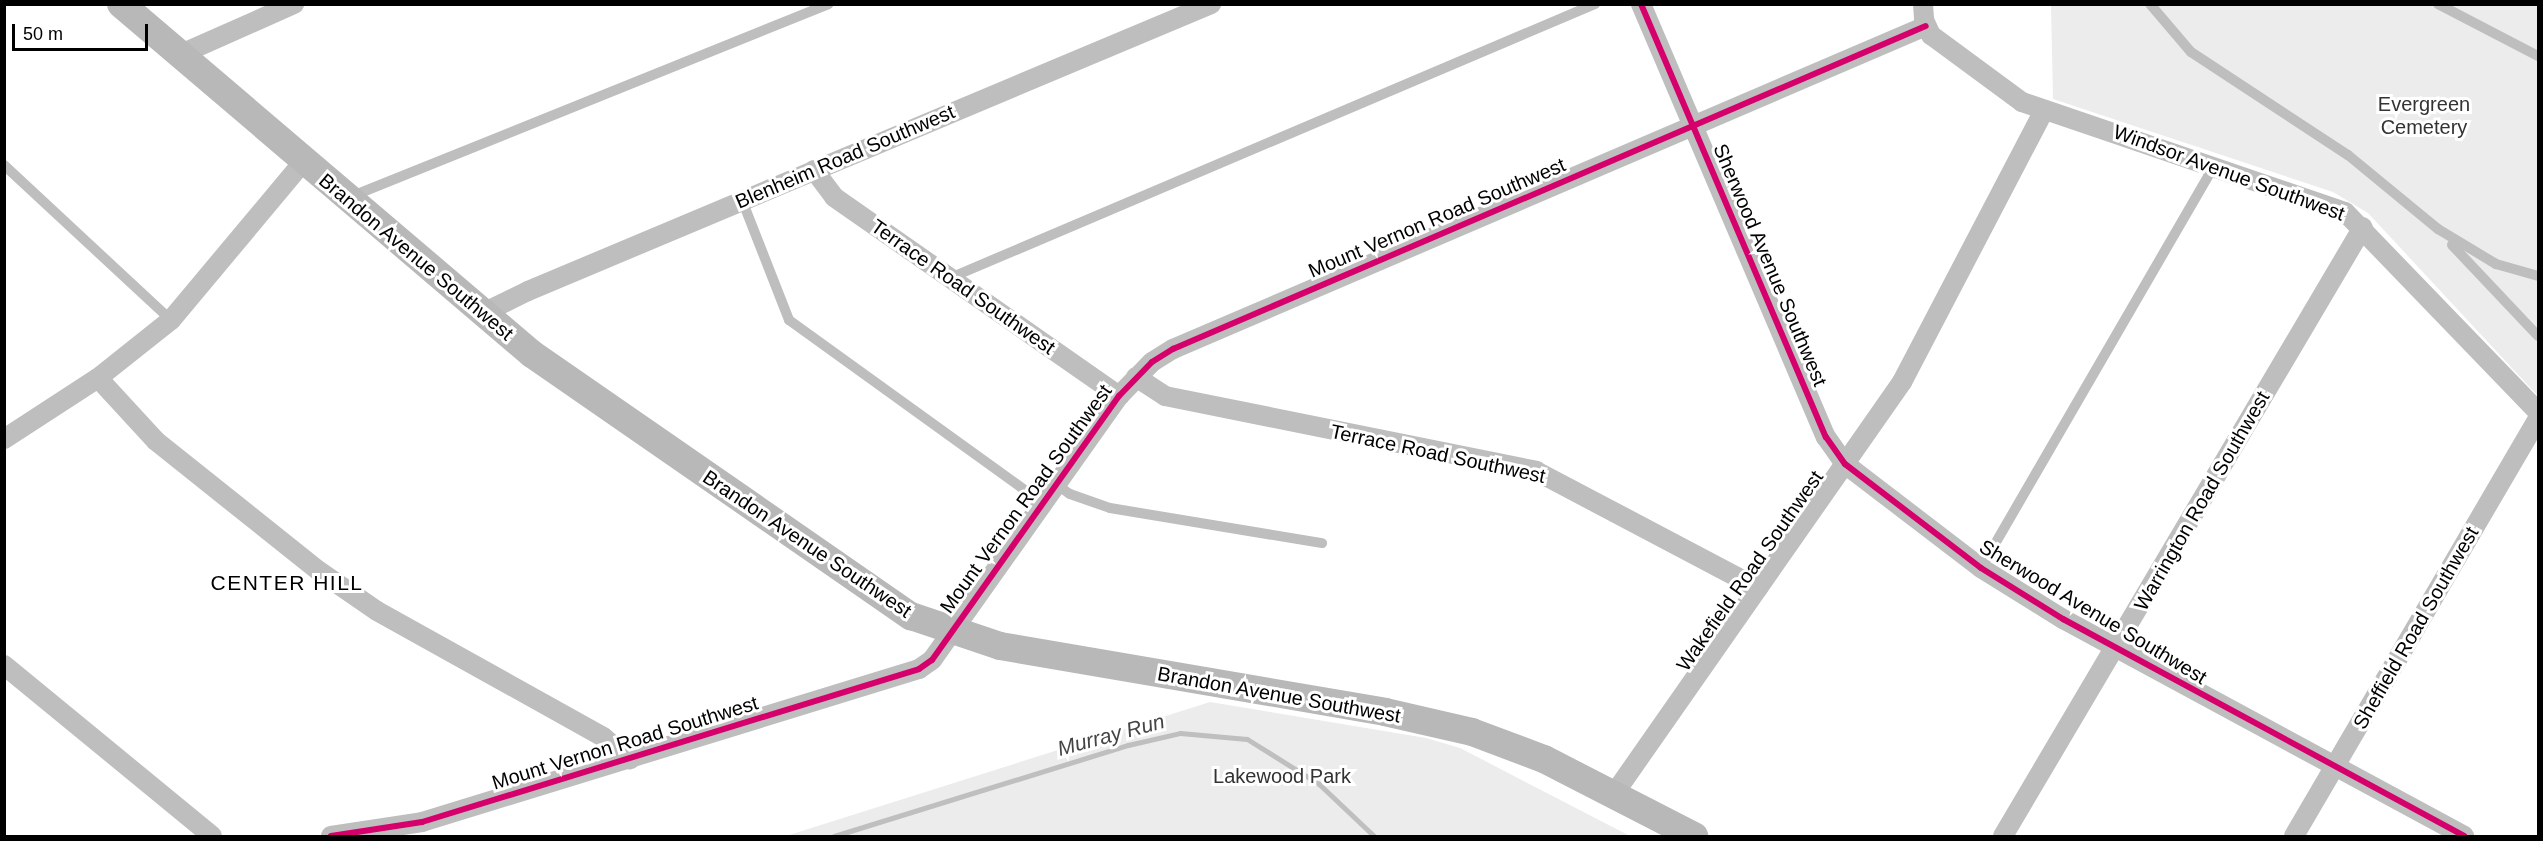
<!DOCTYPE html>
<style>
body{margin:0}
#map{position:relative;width:2543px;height:841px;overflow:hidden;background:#fff;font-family:Arial,sans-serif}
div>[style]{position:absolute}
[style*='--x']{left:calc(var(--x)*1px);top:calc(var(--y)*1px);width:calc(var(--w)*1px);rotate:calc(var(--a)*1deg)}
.green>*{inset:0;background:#ececec}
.stream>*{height:5px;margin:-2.5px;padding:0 2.5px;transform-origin:2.5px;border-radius:2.5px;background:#bfbfbf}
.service>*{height:10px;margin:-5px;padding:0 5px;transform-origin:5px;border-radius:5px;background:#bebebe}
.minor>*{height:20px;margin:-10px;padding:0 10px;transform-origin:10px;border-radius:10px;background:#bebebe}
.secondary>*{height:28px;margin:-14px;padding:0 14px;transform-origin:14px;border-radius:14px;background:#b8b8b8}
.cycleway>*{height:6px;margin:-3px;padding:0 3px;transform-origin:3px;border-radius:3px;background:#d6006c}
span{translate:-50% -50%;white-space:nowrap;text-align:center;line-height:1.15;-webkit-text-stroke:6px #fff;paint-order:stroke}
.park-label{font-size:20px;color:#333}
.street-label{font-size:20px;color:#000}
.neighbourhood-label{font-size:21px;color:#000;letter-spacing:1.5px}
.water-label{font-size:21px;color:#444;font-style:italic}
.frame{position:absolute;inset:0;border:6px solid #000;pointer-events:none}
.scale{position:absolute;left:12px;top:24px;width:136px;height:27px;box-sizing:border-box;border:3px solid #000;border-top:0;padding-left:8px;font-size:18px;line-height:21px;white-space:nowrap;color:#000;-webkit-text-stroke:4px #fff;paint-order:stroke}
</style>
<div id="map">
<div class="green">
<i style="clip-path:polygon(2051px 5px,2538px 5px,2538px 396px,2368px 213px,2333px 192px,2053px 99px)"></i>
<i style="clip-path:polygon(1210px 702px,1426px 738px,1460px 748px,1630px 836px,786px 836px)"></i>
</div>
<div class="stream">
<i style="--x:834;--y:836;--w:308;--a:-17.2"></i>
<i style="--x:1128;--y:745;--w:53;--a:-13"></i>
<i style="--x:1180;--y:733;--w:67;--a:5.1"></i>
<i style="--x:1247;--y:739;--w:85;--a:32"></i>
<i style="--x:1319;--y:784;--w:76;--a:43.4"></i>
</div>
<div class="service">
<i style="--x:2150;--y:4;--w:63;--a:49.5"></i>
<i style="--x:2191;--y:52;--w:188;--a:33.3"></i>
<i style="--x:2348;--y:155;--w:117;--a:39.4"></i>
<i style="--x:2438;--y:229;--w:68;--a:31.1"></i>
<i style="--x:2496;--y:264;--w:44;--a:15.9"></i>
<i style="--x:2438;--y:4;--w:113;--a:27.5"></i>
<i style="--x:4;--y:165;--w:228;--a:42.9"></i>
<i style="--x:350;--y:197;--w:516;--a:-21.95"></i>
<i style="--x:742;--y:200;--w:129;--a:68.6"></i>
<i style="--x:789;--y:320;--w:313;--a:35.8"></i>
<i style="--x:2452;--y:245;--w:125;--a:46.6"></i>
<i style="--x:950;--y:278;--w:701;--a:-23.02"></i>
<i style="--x:1056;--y:484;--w:17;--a:36"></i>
<i style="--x:1070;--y:494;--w:42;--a:19.3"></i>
<i style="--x:1110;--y:508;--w:215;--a:9.4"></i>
<i style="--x:1981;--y:568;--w:465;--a:-59.9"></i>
</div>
<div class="minor">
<i style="--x:1641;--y:4;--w:471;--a:66.9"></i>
<i style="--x:1826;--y:437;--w:33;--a:55"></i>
<i style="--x:1845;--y:464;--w:171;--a:37.4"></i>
<i style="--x:1981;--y:568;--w:97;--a:31.9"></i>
<i style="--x:2063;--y:619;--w:456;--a:28.4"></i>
<i style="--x:1923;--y:4;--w:16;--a:86"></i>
<i style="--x:1924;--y:20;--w:17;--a:65"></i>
<i style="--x:1931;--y:35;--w:113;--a:36.4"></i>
<i style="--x:2022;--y:102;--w:341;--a:18.8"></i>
<i style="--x:2345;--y:212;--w:278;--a:46"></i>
<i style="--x:179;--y:55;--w:126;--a:-23.9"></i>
<i style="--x:814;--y:170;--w:34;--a:53"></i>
<i style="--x:834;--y:197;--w:348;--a:34.9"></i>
<i style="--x:481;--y:314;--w:52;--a:-26.1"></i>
<i style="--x:528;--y:291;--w:741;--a:-22.79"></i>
<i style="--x:1136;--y:377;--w:35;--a:33"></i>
<i style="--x:1165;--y:396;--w:379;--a:11.4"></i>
<i style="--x:1536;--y:471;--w:251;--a:27.8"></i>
<i style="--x:98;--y:378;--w:86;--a:47.4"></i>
<i style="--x:156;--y:441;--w:208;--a:38.6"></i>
<i style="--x:319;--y:571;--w:70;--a:34.6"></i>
<i style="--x:377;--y:611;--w:259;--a:29.1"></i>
<i style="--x:603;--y:737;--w:35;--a:40"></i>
<i style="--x:4;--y:439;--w:112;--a:-33"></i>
<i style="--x:98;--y:378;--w:93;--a:-38.5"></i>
<i style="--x:171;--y:320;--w:207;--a:-50.1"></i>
<i style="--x:4;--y:665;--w:269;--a:39.4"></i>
<i style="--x:1614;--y:794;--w:503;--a:-55.05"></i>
<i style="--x:1902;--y:382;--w:307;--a:-62.4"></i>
<i style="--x:331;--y:836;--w:92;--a:-8.7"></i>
<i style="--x:422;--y:822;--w:520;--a:-17.11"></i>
<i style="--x:919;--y:669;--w:16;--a:-35"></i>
<i style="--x:932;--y:660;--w:324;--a:-54.7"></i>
<i style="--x:1119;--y:396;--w:47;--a:-45.9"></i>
<i style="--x:1152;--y:362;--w:25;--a:-32"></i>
<i style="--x:1173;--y:349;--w:819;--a:-23.22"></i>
<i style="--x:2003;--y:836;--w:707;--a:-59.41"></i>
<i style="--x:2294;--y:836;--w:483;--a:-59.7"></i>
</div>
<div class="secondary">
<i style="--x:121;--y:4;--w:540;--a:40.42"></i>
<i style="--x:532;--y:354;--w:461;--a:34.7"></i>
<i style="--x:911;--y:616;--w:94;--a:18.6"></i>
<i style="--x:1000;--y:646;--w:391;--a:9.7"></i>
<i style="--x:1385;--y:712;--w:89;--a:12.9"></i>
<i style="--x:1472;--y:732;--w:77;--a:20.6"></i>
<i style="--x:1544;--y:759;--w:169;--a:27.2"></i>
</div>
<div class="cycleway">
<i style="--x:1641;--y:4;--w:471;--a:66.9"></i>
<i style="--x:1826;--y:437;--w:33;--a:55"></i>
<i style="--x:1845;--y:464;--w:171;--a:37.4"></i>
<i style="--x:1981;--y:568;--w:97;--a:31.9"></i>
<i style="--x:2063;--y:619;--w:456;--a:28.4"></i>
<i style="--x:331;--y:836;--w:92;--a:-8.7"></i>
<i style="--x:422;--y:822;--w:520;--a:-17.11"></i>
<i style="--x:919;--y:669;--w:16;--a:-35"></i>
<i style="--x:932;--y:660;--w:324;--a:-54.7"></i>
<i style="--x:1119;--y:396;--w:47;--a:-45.9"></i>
<i style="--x:1152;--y:362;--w:25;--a:-32"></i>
<i style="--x:1173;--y:349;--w:819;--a:-23.22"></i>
</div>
<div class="park-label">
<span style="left:2424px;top:116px">Evergreen<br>Cemetery</span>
<span style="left:1282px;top:776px">Lakewood Park</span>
</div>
<div class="street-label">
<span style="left:845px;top:157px;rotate:-23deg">Blenheim Road Southwest</span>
<span style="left:2229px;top:173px;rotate:20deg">Windsor Avenue Southwest</span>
<span style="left:1437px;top:218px;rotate:-23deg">Mount Vernon Road Southwest</span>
<span style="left:416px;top:257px;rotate:40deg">Brandon Avenue Southwest</span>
<span style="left:1770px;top:265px;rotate:67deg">Sherwood Avenue Southwest</span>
<span style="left:963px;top:287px;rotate:35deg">Terrace Road Southwest</span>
<span style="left:1438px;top:454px;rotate:12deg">Terrace Road Southwest</span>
<span style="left:1026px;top:499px;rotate:-54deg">Mount Vernon Road Southwest</span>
<span style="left:2202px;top:501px;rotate:-60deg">Warrington Road Southwest</span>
<span style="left:807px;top:544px;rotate:34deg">Brandon Avenue Southwest</span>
<span style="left:1750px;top:571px;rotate:-55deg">Wakefield Road Southwest</span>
<span style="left:2093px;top:612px;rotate:31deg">Sherwood Avenue Southwest</span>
<span style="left:2416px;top:628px;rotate:-60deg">Sheffield Road Southwest</span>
<span style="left:1279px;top:695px;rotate:10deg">Brandon Avenue Southwest</span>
<span style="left:625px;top:743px;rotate:-17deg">Mount Vernon Road Southwest</span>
</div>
<div class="neighbourhood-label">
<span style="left:287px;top:583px">CENTER HILL</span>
</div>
<div class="water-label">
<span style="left:1111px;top:735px;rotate:-15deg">Murray Run</span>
</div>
<div class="frame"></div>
<div class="scale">50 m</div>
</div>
